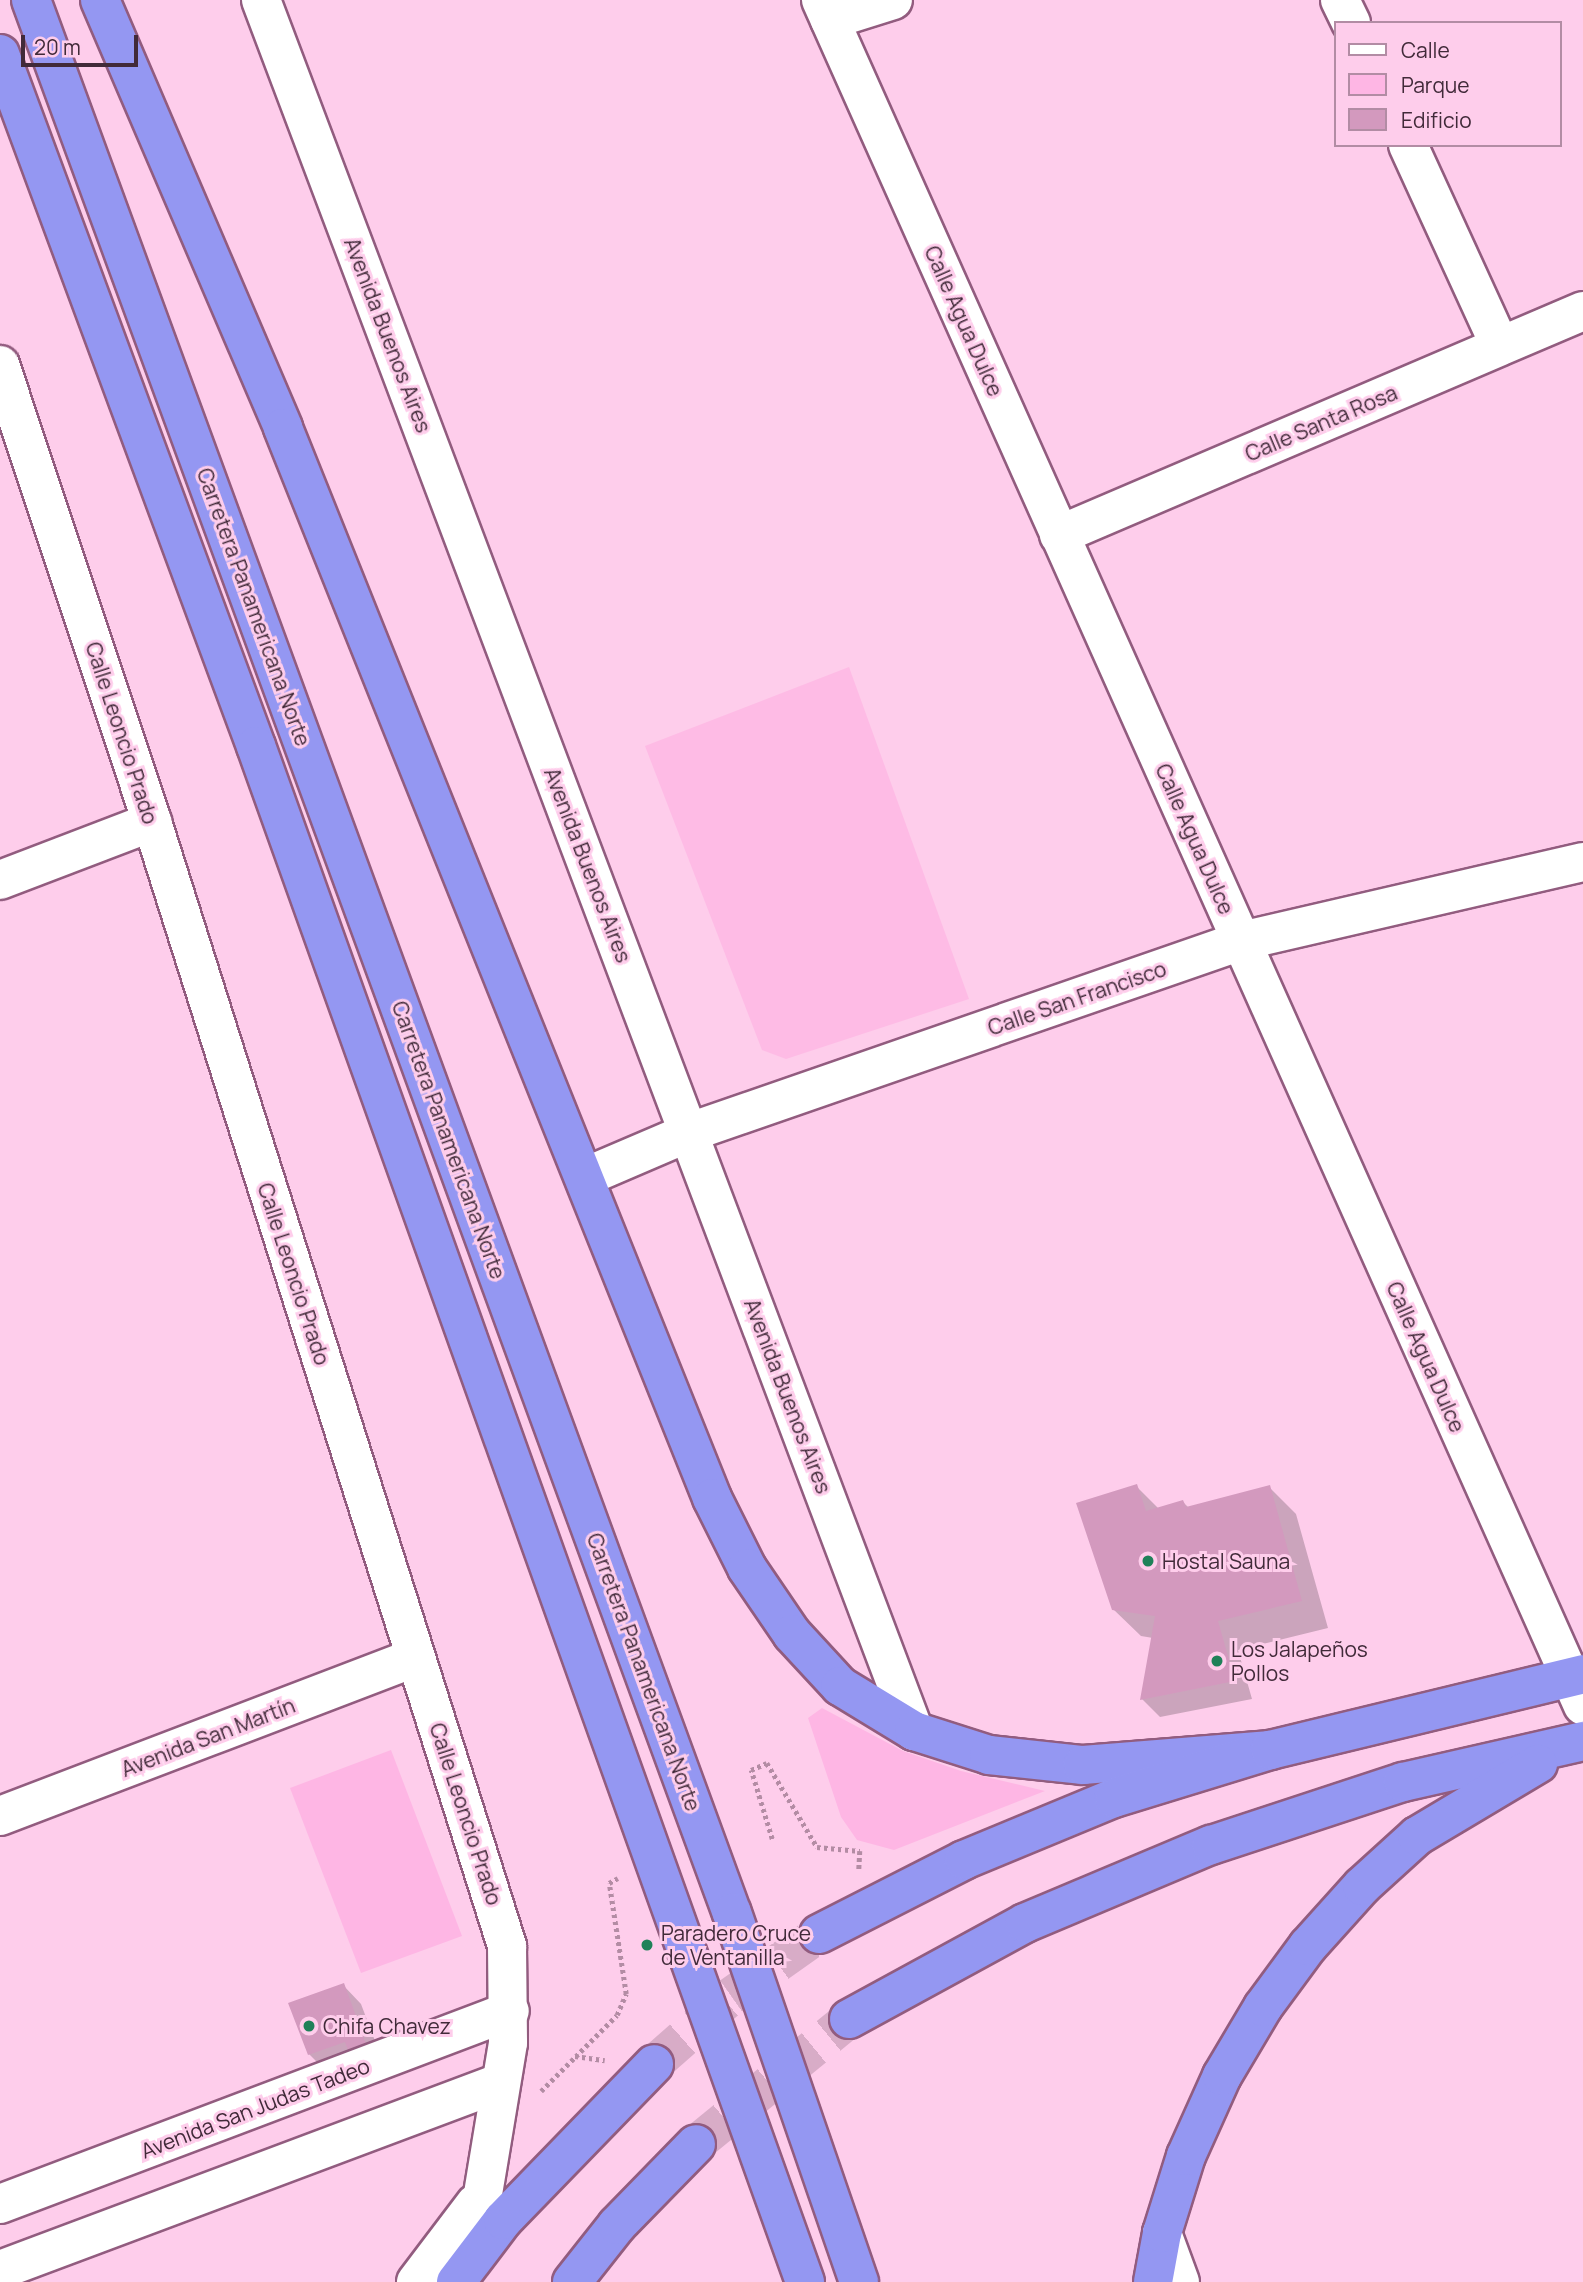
<!DOCTYPE html>
<meta charset="utf-8">
<style>
body{margin:0}
#map{position:relative;width:1583px;height:2282px;overflow:hidden;background:#fecdeb;font-family:Manrope,sans-serif}
div>[style]{position:absolute}
[style*='--x']{left:calc(var(--x)*1px);top:calc(var(--y)*1px);width:calc(var(--w)*1px);rotate:calc(var(--a)*1deg)}
.built>*{inset:0;background:#febbe5}
.green>*{inset:0;background:#feb6e4}
.shadow>*{inset:0;background:#0003}
.building>*{inset:0;background:#d399be}
.highway-tunnel>*{height:38px;margin-top:-19px;transform-origin:0;background:repeating-linear-gradient(90deg,#d8acc7 0 38px,transparent 0 57px)}
.path>*{height:4.5px;margin-top:-2.25px;transform-origin:0;background:repeating-linear-gradient(90deg,#b38ca4 0 3.5px,transparent 0 7px)}
.roads{filter:drop-shadow(2px 0 #925c7f) drop-shadow(-2px 0 #925c7f) drop-shadow(0 2px #925c7f) drop-shadow(0 -2px #925c7f)}
.minor>*{height:38px;margin:-19px;padding:0 19px;transform-origin:19px;border-radius:19px;background:#fff}
.highway>*{height:38px;margin:-19px;padding:0 19px;transform-origin:19px;border-radius:19px;background:#9497f2}
.dots>*{width:19px;height:19px;translate:-50% -50%;box-sizing:border-box;border:4px solid #fecdeb;border-radius:50%}
span{translate:-50% -50%;white-space:nowrap;text-align:center;line-height:1.15;-webkit-text-stroke:6px #fecdeb;paint-order:stroke}
.street-label{font-size:21px;color:#412a39}
.poi-label{font-size:21px;color:#412a39}
.left{translate:0 -50%;text-align:left}
.legend{position:absolute;left:1334px;top:21px;width:228px;height:126px;box-sizing:border-box;background:#fecdeb;border:2px solid #b28ca4;margin:0;padding:9px 12px;list-style:none;font-size:21px;color:#412a39}
.legend li{display:flex;align-items:center;gap:14px;height:35px}
.legend b{width:35px;border:2px solid #b28ca4}
.scale{position:absolute;left:21px;top:35px;width:117px;height:32px;box-sizing:border-box;border:4px solid #412a39;border-top:0;padding-left:9px;font-size:21px;line-height:24px;white-space:nowrap;color:#412a39;-webkit-text-stroke:5px #fecdeb;paint-order:stroke}
</style>
<div id="map">
<div class="built">
<i style="clip-path:polygon(849px 667px,969px 999px,786px 1059px,762px 1050px,645px 746px)"></i>
</div>
<div class="green">
<i style="clip-path:polygon(822px 1708px,903px 1751px,961px 1771px,1045px 1791px,894px 1850px,857px 1840px,841px 1817px,808px 1718px)"></i>
<i style="clip-path:polygon(391px 1750px,462px 1936px,361px 1973px,290px 1788px)"></i>
</div>
<div class="shadow">
<i style="clip-path:polygon(1136px 1486px,1159px 1509px,1183px 1502px,1189px 1508px,1269px 1487px,1296px 1514px,1328px 1628px,1238px 1650px,1252px 1699px,1160px 1717px,1142px 1699px,1153px 1638px,1141px 1636px,1113px 1609px)"></i>
<i style="clip-path:polygon(343px 1985px,361px 2004px,383px 2062px,340px 2056px,318px 2063px,309px 2054px)"></i>
</div>
<div class="building">
<i style="clip-path:polygon(1137px 1484px,1146px 1511px,1183px 1500px,1186px 1507px,1270px 1485px,1302px 1601px,1218px 1621px,1235px 1681px,1140px 1700px,1155px 1616px,1112px 1610px,1076px 1503px)"></i>
<i style="clip-path:polygon(344px 1983px,366px 2044px,348px 2050px,345px 2042px,308px 2055px,288px 2003px)"></i>
</div>
<div class="highway-tunnel">
<i style="--x:654;--y:2064;--w:103;--a:-41.4"></i>
<i style="--x:731;--y:1996;--w:108;--a:-35.2"></i>
<i style="--x:696;--y:2144;--w:198;--a:-39.2"></i>
</div>
<div class="path">
<i style="--x:772;--y:1839;--w:72;--a:-106.9"></i>
<i style="--x:751;--y:1770;--w:17;--a:-24"></i>
<i style="--x:767;--y:1763;--w:98;--a:59.2"></i>
<i style="--x:817;--y:1847;--w:43;--a:5.3"></i>
<i style="--x:860;--y:1851;--w:18;--a:93"></i>
<i style="--x:575;--y:2056;--w:30;--a:8"></i>
<i style="--x:541;--y:2091;--w:107;--a:-45"></i>
<i style="--x:617;--y:2015;--w:23;--a:-67"></i>
<i style="--x:626;--y:1994;--w:112;--a:-98.7"></i>
<i style="--x:609;--y:1883;--w:10;--a:-29"></i>
</div>
<div class="roads">
<div class="minor">
<i style="--x:261;--y:0;--w:1850;--a:69.33"></i>
<i style="--x:821;--y:0;--w:1868;--a:65.93"></i>
<i style="--x:1340;--y:0;--w:25;--a:64"></i>
<i style="--x:830;--y:20;--w:66;--a:-17.6"></i>
<i style="--x:1408;--y:145;--w:221;--a:65.4"></i>
<i style="--x:0;--y:365;--w:482;--a:71.6"></i>
<i style="--x:152;--y:822;--w:1179;--a:72.47"></i>
<i style="--x:507;--y:1946;--w:97;--a:89.4"></i>
<i style="--x:508;--y:2043;--w:153;--a:99.4"></i>
<i style="--x:483;--y:2194;--w:84;--a:105.2"></i>
<i style="--x:1059;--y:535;--w:570;--a:-23.15"></i>
<i style="--x:0;--y:880;--w:163;--a:-20.9"></i>
<i style="--x:585;--y:1177;--w:114;--a:-23.2"></i>
<i style="--x:690;--y:1132;--w:583;--a:-19.12"></i>
<i style="--x:1241;--y:941;--w:351;--a:-13"></i>
<i style="--x:0;--y:1816;--w:445;--a:-20.9"></i>
<i style="--x:0;--y:2204;--w:545;--a:-20.73"></i>
<i style="--x:1162;--y:2233;--w:52;--a:69.8"></i>
<i style="--x:0;--y:2270;--w:533;--a:-20.54"></i>
<i style="--x:416;--y:2282;--w:98;--a:-52.9"></i>
</div>
<div class="highway">
<i style="--x:31;--y:0;--w:2037;--a:69.88"></i>
<i style="--x:732;--y:1913;--w:390;--a:71"></i>
<i style="--x:100;--y:0;--w:465;--a:66.8"></i>
<i style="--x:283;--y:428;--w:1153;--a:68.15"></i>
<i style="--x:712;--y:1498;--w:78;--a:63.4"></i>
<i style="--x:747;--y:1568;--w:80;--a:55.7"></i>
<i style="--x:792;--y:1634;--w:71;--a:47.3"></i>
<i style="--x:840;--y:1686;--w:87;--a:31.3"></i>
<i style="--x:914;--y:1731;--w:79;--a:17.7"></i>
<i style="--x:989;--y:1755;--w:95;--a:6.1"></i>
<i style="--x:1083;--y:1765;--w:188;--a:-4.6"></i>
<i style="--x:0;--y:54;--w:738;--a:69.7"></i>
<i style="--x:256;--y:746;--w:1631;--a:70.33"></i>
<i style="--x:819;--y:1934;--w:163;--a:-27"></i>
<i style="--x:964;--y:1860;--w:162;--a:-22.5"></i>
<i style="--x:1114;--y:1798;--w:163;--a:-17.1"></i>
<i style="--x:1270;--y:1750;--w:322;--a:-13.6"></i>
<i style="--x:849;--y:2019;--w:200;--a:-28.6"></i>
<i style="--x:1025;--y:1923;--w:202;--a:-22.8"></i>
<i style="--x:1211;--y:1845;--w:202;--a:-18.2"></i>
<i style="--x:1403;--y:1782;--w:185;--a:-12.8"></i>
<i style="--x:456;--y:2282;--w:78;--a:-52.8"></i>
<i style="--x:503;--y:2220;--w:217;--a:-45.9"></i>
<i style="--x:572;--y:2282;--w:73;--a:-51.7"></i>
<i style="--x:617;--y:2225;--w:113;--a:-45.7"></i>
<i style="--x:1153;--y:2282;--w:50;--a:-79.6"></i>
<i style="--x:1162;--y:2233;--w:81;--a:-72.7"></i>
<i style="--x:1186;--y:2156;--w:88;--a:-65.8"></i>
<i style="--x:1222;--y:2076;--w:80;--a:-59.3"></i>
<i style="--x:1263;--y:2007;--w:76;--a:-53.6"></i>
<i style="--x:1308;--y:1946;--w:81;--a:-48"></i>
<i style="--x:1362;--y:1886;--w:74;--a:-42.3"></i>
<i style="--x:1417;--y:1836;--w:141;--a:-30.8"></i>
</div>
</div>
<div class="dots">
<i style="left:1148px;top:1561px;background:#1f8159"></i>
<i style="left:1217px;top:1661px;background:#1f8159"></i>
<i style="left:647px;top:1945px;background:#1f8159"></i>
<i style="left:309px;top:2026px;background:#1f8159"></i>
</div>
<div class="street-label">
<span style="left:964px;top:321px;rotate:66deg">Calle Agua Dulce</span>
<span style="left:388px;top:335px;rotate:69deg">Avenida Buenos Aires</span>
<span style="left:1321px;top:423px;rotate:-23deg">Calle Santa Rosa</span>
<span style="left:254px;top:607px;rotate:70deg">Carretera Panamericana Norte</span>
<span style="left:122px;top:733px;rotate:72deg">Calle Leoncio Prado</span>
<span style="left:1195px;top:839px;rotate:66deg">Calle Agua Dulce</span>
<span style="left:588px;top:865px;rotate:69deg">Avenida Buenos Aires</span>
<span style="left:1077px;top:998px;rotate:-19deg">Calle San Francisco</span>
<span style="left:449px;top:1140px;rotate:70deg">Carretera Panamericana Norte</span>
<span style="left:294px;top:1274px;rotate:72deg">Calle Leoncio Prado</span>
<span style="left:1426px;top:1357px;rotate:66deg">Calle Agua Dulce</span>
<span style="left:788px;top:1396px;rotate:69deg">Avenida Buenos Aires</span>
<span style="left:644px;top:1672px;rotate:70deg">Carretera Panamericana Norte</span>
<span style="left:208px;top:1737px;rotate:-21deg">Avenida San Martín</span>
<span style="left:466px;top:1814px;rotate:72deg">Calle Leoncio Prado</span>
<span style="left:255px;top:2108px;rotate:-21deg">Avenida San Judas Tadeo</span>
</div>
<div class="poi-label">
<span class="left" style="left:1162px;top:1561px">Hostal Sauna</span>
<span class="left" style="left:1231px;top:1661px">Los Jalapeños<br>Pollos</span>
<span class="left" style="left:661px;top:1945px">Paradero Cruce<br>de Ventanilla</span>
<span class="left" style="left:323px;top:2026px">Chifa Chavez</span>
</div>
<ul class="legend">
<li><b style="height:9px;background:#fff"></b>Calle</li>
<li><b style="height:19px;background:#feb6e4"></b>Parque</li>
<li><b style="height:19px;background:#d399be"></b>Edificio</li>
</ul>
<div class="scale">20 m</div>
</div>
